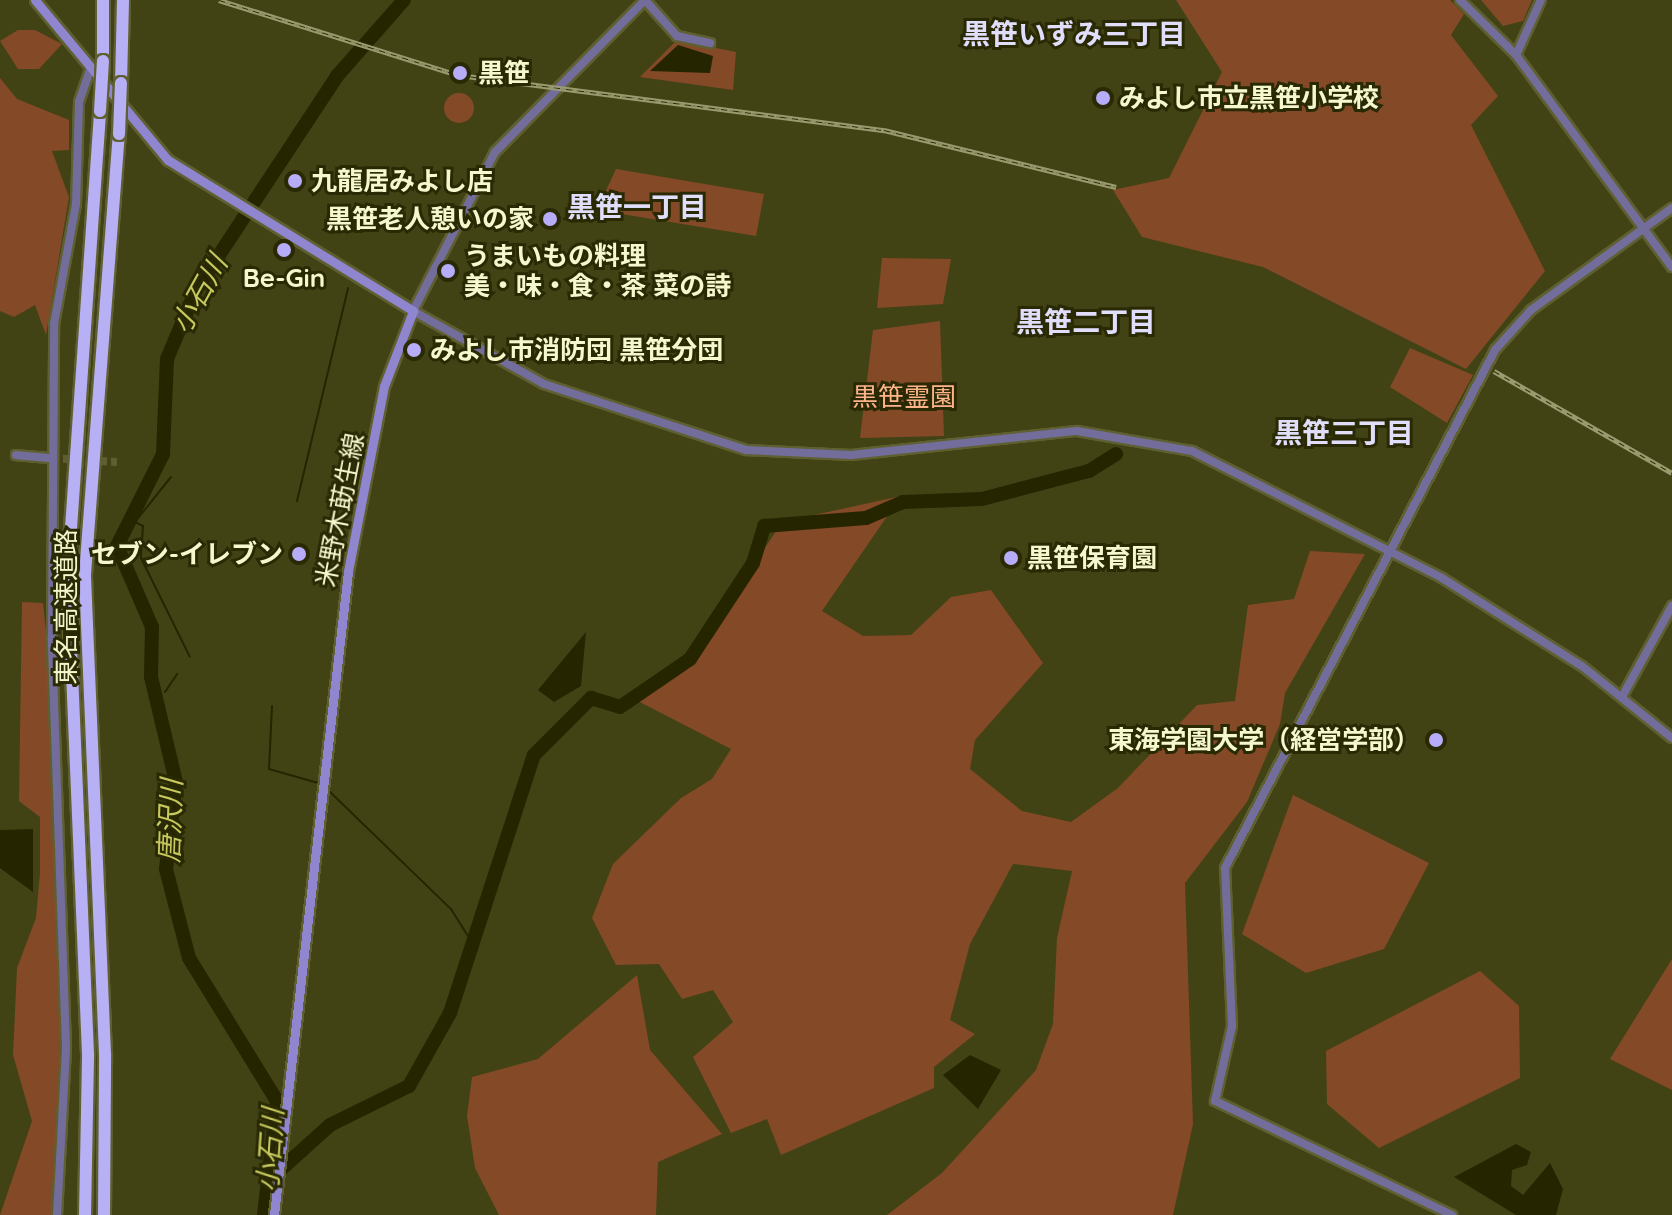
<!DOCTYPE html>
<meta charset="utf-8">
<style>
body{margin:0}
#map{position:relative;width:1672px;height:1215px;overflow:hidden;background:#424315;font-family:Quicksand,"Noto Sans JP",sans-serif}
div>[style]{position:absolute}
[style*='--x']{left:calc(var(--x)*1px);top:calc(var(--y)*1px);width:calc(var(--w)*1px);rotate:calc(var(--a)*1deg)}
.green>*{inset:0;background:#844926}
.round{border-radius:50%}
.water>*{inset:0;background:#252500}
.stream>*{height:2px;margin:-1px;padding:0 1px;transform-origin:1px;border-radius:1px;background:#252500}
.river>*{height:14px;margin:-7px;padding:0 7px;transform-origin:7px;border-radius:7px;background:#252500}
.tertiary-tunnel>*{height:8px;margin-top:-4px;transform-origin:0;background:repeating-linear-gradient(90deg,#5d5e31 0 8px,transparent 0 12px)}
.roads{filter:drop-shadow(2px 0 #5f6032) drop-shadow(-2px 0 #5f6032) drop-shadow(0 2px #5f6032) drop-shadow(0 -2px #5f6032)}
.tertiary>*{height:8px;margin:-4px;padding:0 4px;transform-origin:4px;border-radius:4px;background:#736d9c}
.secondary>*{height:9px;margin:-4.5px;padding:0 4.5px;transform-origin:4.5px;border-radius:4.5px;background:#9085cf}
.motorway>*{height:12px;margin:-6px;padding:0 6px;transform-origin:6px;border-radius:6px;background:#b8b0f4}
.rail>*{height:5px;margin-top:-2.5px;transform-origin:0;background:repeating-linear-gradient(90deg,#292904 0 6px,#999b6f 0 12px);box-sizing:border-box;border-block:2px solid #999b6f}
.bridges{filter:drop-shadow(2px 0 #5f6032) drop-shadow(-2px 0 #5f6032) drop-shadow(0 2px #5f6032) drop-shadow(0 -2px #5f6032)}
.motorway-bridge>*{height:12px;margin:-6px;padding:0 6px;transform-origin:6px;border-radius:6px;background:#b8b0f4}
.dots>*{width:22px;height:22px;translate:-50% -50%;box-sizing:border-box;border:4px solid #292904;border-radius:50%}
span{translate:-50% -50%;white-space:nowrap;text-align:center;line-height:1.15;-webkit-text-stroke:6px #292904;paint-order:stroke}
.poi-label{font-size:26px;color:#f5f7cd;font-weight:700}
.left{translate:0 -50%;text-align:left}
.right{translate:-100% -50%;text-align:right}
.park-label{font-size:26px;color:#feb389}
.street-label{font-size:26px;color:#f5f7cd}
.neighbourhood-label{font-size:28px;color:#e1defc;font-weight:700}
.water-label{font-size:28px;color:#c7c95e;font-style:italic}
</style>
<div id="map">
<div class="green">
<i style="clip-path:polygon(1176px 0,1450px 0,1464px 14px,1451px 35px,1498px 96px,1471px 125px,1545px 271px,1466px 369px,1263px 267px,1142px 237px,1113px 190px,1169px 178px,1222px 72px)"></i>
<i style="clip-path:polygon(1481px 0,1532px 0,1523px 21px,1503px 26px)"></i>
<i style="clip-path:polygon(18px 30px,35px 30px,62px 44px,39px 69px,18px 69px,0 41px)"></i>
<i style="clip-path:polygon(677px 40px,736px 52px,733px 90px,640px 77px)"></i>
<i style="clip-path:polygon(0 78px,17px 99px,69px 120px,69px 150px,52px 151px,69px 197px,46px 335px,35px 305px,14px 317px,0 311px)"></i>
<i class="round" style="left:444px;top:93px;width:30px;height:30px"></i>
<i style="clip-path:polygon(616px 169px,764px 194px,756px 236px,597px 210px)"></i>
<i style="clip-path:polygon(882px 258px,951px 259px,943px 304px,877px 308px)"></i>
<i style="clip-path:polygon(940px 321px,944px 436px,860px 438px,873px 330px)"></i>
<i style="clip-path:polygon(1410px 348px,1473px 375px,1447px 423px,1390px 387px)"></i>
<i style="clip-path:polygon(901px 496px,822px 611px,863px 636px,911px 635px,951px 597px,991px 590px,1043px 663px,975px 740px,970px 769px,1022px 811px,1071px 822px,1118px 788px,1197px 705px,1235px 701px,1248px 605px,1294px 599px,1310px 551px,1365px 554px,1285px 693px,1280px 724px,1247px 802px,1185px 883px,1193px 1124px,1173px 1215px,887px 1215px,942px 1173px,1036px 1070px,1053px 1024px,1057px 938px,1072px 871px,1013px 864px,970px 944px,950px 1020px,975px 1034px,934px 1067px,934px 1088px,781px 1155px,767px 1119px,731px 1133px,693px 1057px,733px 1022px,713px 990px,682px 999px,659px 964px,616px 965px,592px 918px,613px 864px,681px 798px,712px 779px,731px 749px,632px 698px,689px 664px,782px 522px)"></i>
<i style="clip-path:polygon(22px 602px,43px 603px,47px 641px,60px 1046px,53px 1215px,0 1215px,32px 1121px,13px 1055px,17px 968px,36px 918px,40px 873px,40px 817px,19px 801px)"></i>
<i style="clip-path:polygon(1293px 795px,1429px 863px,1384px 949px,1306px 973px,1242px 934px)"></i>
<i style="clip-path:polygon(1672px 959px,1672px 1090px,1610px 1059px)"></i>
<i style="clip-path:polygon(1480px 971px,1519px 1006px,1520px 1078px,1379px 1148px,1327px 1104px,1326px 1051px)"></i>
<i style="clip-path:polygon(637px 975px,650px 1050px,722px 1134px,658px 1162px,656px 1215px,499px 1215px,475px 1168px,467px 1116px,472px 1077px,538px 1059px)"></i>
</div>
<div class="water">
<i style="clip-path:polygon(678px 45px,713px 56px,710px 73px,650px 71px)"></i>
<i style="clip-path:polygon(586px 632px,581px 686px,554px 702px,538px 690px)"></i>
<i style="clip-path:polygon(33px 829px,33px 892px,0 868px,0 830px)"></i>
<i style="clip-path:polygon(970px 1055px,1001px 1070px,978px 1109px,943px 1075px)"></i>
<i style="clip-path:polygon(1516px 1144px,1531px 1152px,1527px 1165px,1512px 1170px,1511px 1186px,1523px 1195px,1550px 1163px,1563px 1189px,1556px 1215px,1516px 1215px,1454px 1177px)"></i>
</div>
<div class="stream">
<i style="--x:171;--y:477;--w:58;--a:128.7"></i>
<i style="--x:135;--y:522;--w:9;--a:27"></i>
<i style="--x:143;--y:526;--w:32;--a:94"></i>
<i style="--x:141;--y:558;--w:110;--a:63.7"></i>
<i style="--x:297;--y:501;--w:219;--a:-76.5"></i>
<i style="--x:165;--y:692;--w:22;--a:-56"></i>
<i style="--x:272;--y:706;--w:63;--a:92.7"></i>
<i style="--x:269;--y:769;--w:51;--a:15.9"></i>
<i style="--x:327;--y:789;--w:173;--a:44.1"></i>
<i style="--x:451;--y:909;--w:41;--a:57.8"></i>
</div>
<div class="river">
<i style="--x:268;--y:1181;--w:84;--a:-42.1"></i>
<i style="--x:330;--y:1125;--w:88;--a:-26.3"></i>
<i style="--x:409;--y:1086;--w:84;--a:-60.7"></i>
<i style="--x:450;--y:1013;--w:271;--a:-72"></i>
<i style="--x:534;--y:755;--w:81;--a:-45"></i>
<i style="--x:591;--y:698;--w:30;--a:17"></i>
<i style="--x:620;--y:707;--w:85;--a:-34.4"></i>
<i style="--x:690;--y:659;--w:115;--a:-56.7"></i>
<i style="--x:753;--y:563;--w:39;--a:-73"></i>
<i style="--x:764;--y:526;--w:102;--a:-4.5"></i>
<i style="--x:866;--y:518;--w:40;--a:-23.4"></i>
<i style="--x:903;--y:502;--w:79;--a:-2.2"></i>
<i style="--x:982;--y:499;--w:111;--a:-14.7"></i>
<i style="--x:1089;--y:471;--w:32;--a:-32"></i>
<i style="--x:264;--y:1215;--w:115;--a:-83.5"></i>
<i style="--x:277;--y:1101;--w:168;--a:-121.6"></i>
<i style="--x:189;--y:958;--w:92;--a:-104.5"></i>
<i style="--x:166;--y:869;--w:88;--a:-83.4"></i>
<i style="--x:176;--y:782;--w:108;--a:-103.4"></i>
<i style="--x:151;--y:677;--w:50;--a:-88.9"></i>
<i style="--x:152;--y:627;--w:88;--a:-113.4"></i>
<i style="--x:117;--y:546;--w:103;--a:-63.4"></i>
<i style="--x:163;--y:454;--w:95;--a:-87.6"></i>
<i style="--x:167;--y:359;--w:75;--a:-67.2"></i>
<i style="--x:196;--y:290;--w:256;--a:-56.6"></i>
<i style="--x:337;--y:76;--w:101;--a:-48.6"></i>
</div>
<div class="tertiary-tunnel">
<i style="--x:51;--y:458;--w:66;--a:3.5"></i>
</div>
<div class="roads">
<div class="tertiary">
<i style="--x:645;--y:0;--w:214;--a:134.6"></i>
<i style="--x:495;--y:152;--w:179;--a:117.3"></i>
<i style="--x:413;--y:311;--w:150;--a:29.1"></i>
<i style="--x:544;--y:384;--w:213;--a:18.1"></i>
<i style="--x:746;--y:450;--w:105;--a:2.7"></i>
<i style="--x:851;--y:455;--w:227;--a:-6.1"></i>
<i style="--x:1077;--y:431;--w:117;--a:9.9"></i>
<i style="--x:1192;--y:451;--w:280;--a:26.9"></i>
<i style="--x:1442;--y:578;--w:165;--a:32.2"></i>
<i style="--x:1582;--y:666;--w:115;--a:38.7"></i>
<i style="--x:645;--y:0;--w:48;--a:48.4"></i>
<i style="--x:677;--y:36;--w:34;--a:12"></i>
<i style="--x:1460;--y:0;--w:78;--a:44.5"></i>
<i style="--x:1516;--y:55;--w:263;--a:53.7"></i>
<i style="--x:1516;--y:55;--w:60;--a:-65.6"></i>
<i style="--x:16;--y:455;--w:35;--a:5"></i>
<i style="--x:1623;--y:695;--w:102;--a:-61.2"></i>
<i style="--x:57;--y:1215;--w:168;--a:-86.9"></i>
<i style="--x:66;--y:1047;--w:411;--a:-92"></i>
<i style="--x:52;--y:636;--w:312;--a:-89.6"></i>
<i style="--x:54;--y:324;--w:122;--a:-79.6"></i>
<i style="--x:76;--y:204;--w:102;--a:-88.3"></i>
<i style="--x:79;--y:102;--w:34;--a:-71"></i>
<i style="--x:1452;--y:1215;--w:263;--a:-154.3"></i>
<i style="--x:1215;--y:1101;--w:77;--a:-77.2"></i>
<i style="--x:1232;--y:1026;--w:158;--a:-92.5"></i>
<i style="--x:1225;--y:868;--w:584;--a:-62.47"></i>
<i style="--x:1495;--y:350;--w:54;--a:-48"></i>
<i style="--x:1531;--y:310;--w:174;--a:-35.9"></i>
</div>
<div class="secondary">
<i style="--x:35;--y:0;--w:208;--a:50.3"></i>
<i style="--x:168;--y:160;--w:288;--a:31.6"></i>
<i style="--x:413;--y:311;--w:80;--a:111.1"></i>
<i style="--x:384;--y:386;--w:189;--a:101"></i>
<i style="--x:348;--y:572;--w:647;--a:96.57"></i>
</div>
<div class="motorway">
<i style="--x:103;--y:0;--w:61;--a:90"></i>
<i style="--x:121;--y:83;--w:83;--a:-88.6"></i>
<i style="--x:85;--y:1215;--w:161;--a:-88.9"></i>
<i style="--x:88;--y:1054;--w:483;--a:-92.4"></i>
<i style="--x:68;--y:571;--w:461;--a:-86"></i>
<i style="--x:104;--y:1215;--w:161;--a:-89.6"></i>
<i style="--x:105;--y:1054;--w:480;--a:-92.4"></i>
<i style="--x:85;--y:574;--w:441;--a:-85.6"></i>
</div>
</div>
<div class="rail">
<i style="--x:219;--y:0;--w:251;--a:17.4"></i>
<i style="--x:459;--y:75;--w:429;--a:7.4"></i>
<i style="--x:884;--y:130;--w:239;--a:13.8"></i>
<i style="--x:1494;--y:371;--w:205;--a:29.8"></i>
</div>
<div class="bridges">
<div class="motorway-bridge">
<i style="--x:100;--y:111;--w:50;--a:-86.6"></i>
<i style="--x:119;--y:134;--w:51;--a:-87.8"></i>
</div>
</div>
<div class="dots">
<i style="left:460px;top:73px;background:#b6acf8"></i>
<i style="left:1103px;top:98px;background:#b6acf8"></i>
<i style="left:295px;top:181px;background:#b6acf8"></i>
<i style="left:550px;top:219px;background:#b6acf8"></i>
<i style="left:284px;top:250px;background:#b6acf8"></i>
<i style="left:448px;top:271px;background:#b6acf8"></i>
<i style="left:414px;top:350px;background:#b6acf8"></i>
<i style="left:299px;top:554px;background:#b6acf8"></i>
<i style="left:1011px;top:558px;background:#b6acf8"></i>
<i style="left:1436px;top:740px;background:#b6acf8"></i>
</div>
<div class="poi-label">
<span class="left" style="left:478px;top:73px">黒笹</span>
<span class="left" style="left:1119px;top:98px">みよし市立黒笹小学校</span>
<span class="left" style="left:311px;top:181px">九龍居みよし店</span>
<span class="right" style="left:534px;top:219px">黒笹老人憩いの家</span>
<span class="left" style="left:464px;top:271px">うまいもの料理<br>美・味・食・茶 菜の詩</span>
<span style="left:284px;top:278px">Be-Gin</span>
<span class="left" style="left:430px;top:350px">みよし市消防団 黒笹分団</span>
<span class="right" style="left:283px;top:554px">セブン-イレブン</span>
<span class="left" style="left:1027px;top:558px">黒笹保育園</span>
<span class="right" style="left:1420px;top:740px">東海学園大学（経営学部）</span>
</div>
<div class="park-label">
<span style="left:904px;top:397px">黒笹霊園</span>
</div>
<div class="street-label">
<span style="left:340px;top:510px;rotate:-79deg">米野木莇生線</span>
<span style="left:66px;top:607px;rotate:-90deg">東名高速道路</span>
</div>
<div class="neighbourhood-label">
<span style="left:1074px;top:34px">黒笹いずみ三丁目</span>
<span style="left:637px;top:207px">黒笹一丁目</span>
<span style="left:1086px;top:322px">黒笹二丁目</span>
<span style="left:1344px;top:433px">黒笹三丁目</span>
</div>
<div class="water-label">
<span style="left:199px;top:294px;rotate:-61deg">小石川</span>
<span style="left:170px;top:821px;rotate:-88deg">唐沢川</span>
<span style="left:270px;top:1150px;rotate:-86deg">小石川</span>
</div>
</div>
